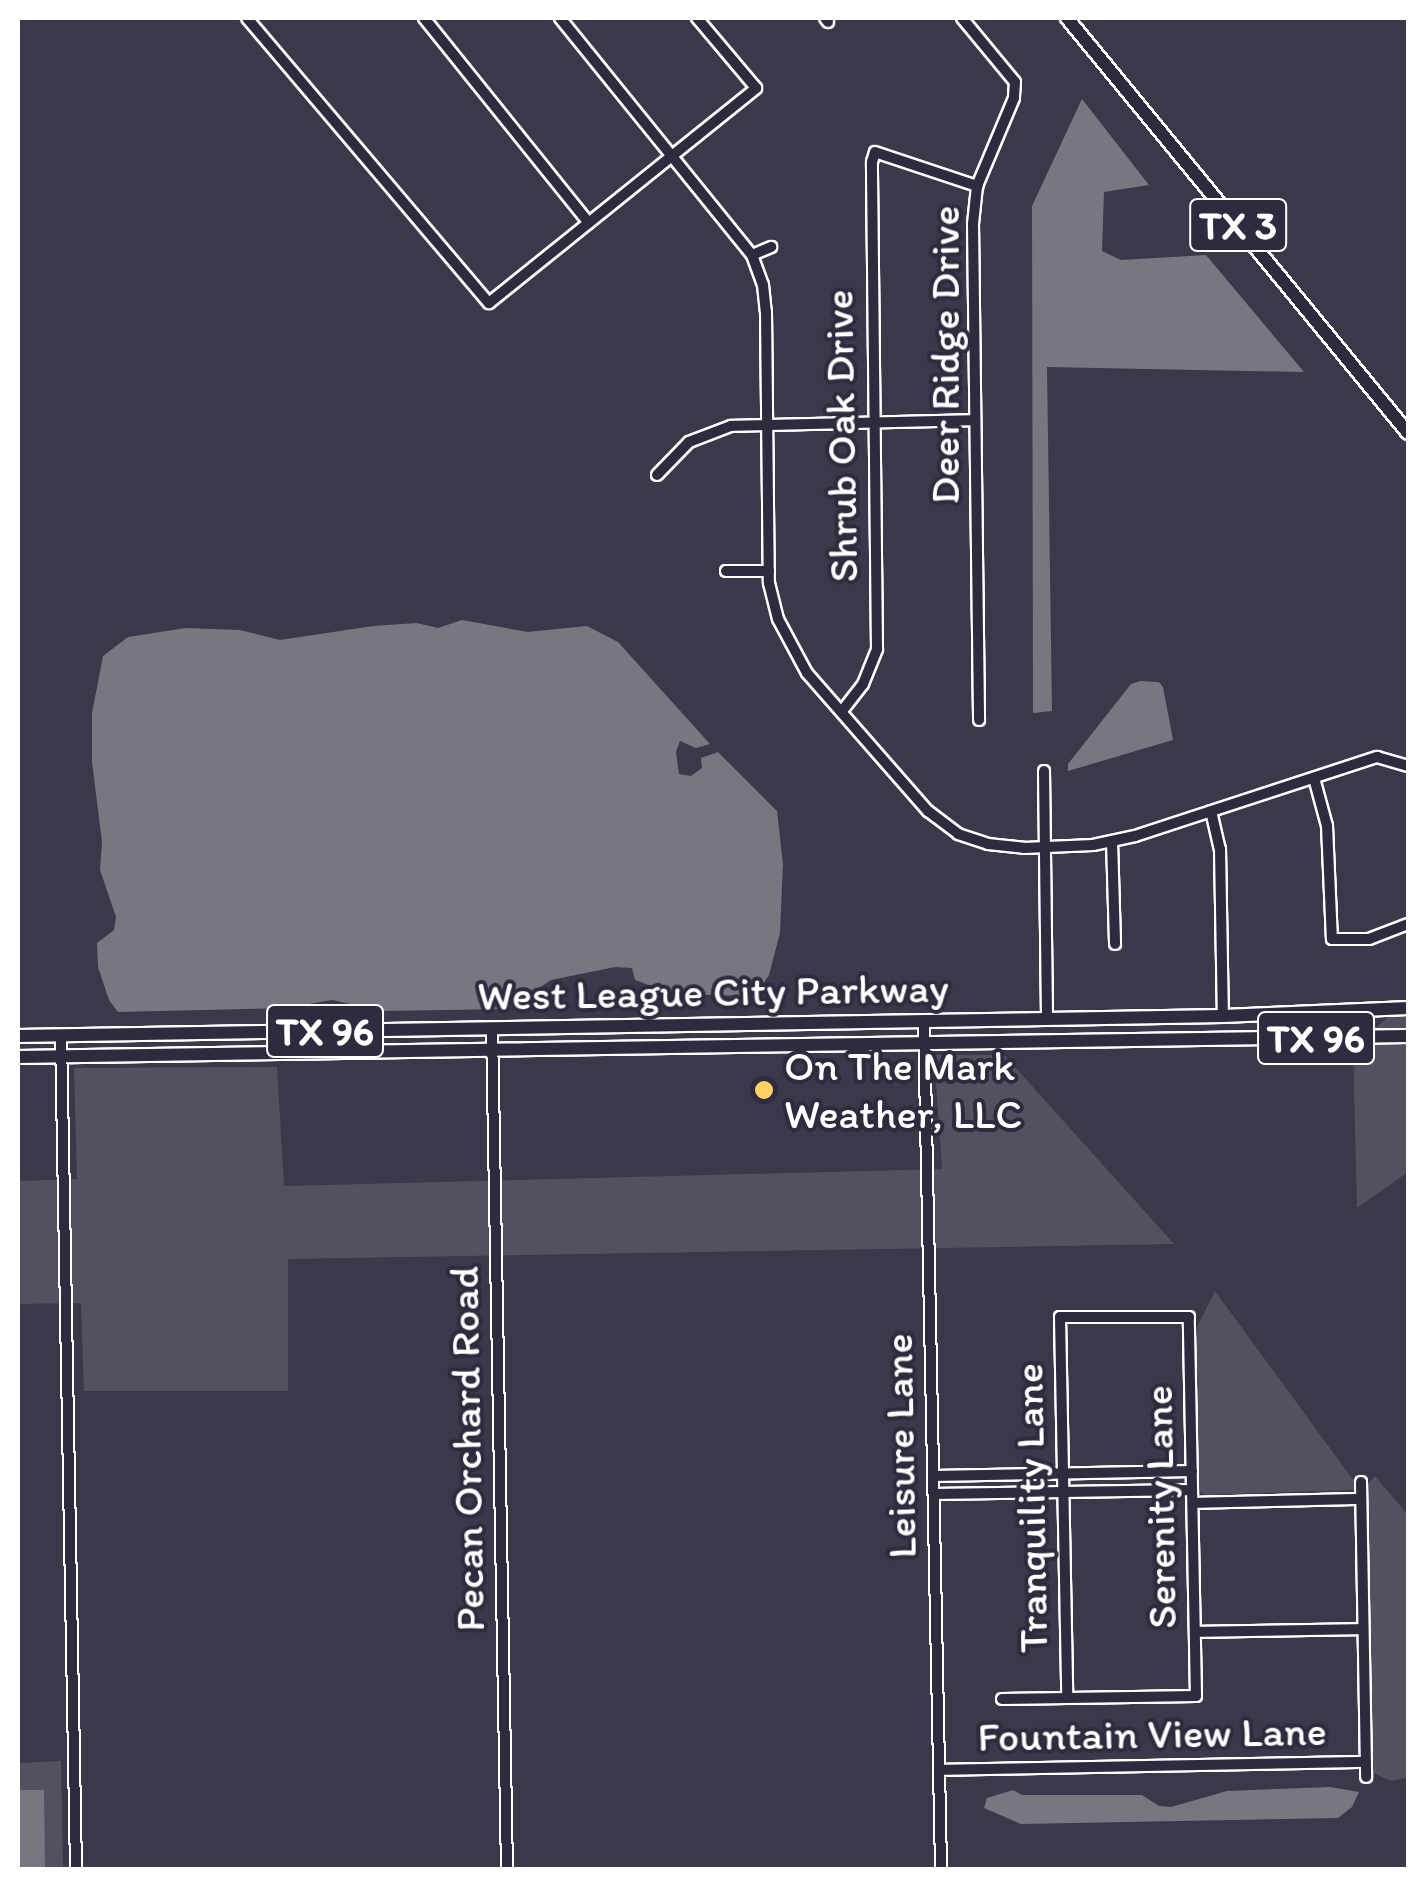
<!DOCTYPE html>
<style>
body{margin:0}
#map{position:relative;width:1426px;height:1887px;overflow:hidden;background:#3c3749;font-family:Itim,sans-serif}
div>[style]{position:absolute}
[style*='--x']{left:calc(var(--x)*1px);top:calc(var(--y)*1px);width:calc(var(--w)*1px);rotate:calc(var(--a)*1deg)}
.green>*{inset:0;background:#555060}
.water>*{inset:0;background:#797682}
.roads{filter:drop-shadow(2px 0 #fff) drop-shadow(-2px 0 #fff) drop-shadow(0 2px #fff) drop-shadow(0 -2px #fff)}
.minor>*{height:10px;margin:-5px;padding:0 5px;transform-origin:5px;border-radius:5px;background:#2f2a3d}
.major>*{height:12px;margin:-6px;padding:0 6px;transform-origin:6px;border-radius:6px;background:#2f2a3d}
.dots>*{width:28px;height:28px;translate:-50% -50%;box-sizing:border-box;border:5px solid #2f2a3d;border-radius:50%}
span{translate:-50% -50%;white-space:nowrap;text-align:center;line-height:1.15;-webkit-text-stroke:8px #2f2a3d;paint-order:stroke}
.shield-label span{padding:2px 8px;background:#2f2a3d;border:2px solid;border-radius:8px;-webkit-text-stroke-width:0}
.shield-label{font-size:40px;color:#fff;font-weight:700}
.street-label{font-size:42px;color:#fff}
.poi-label{font-size:42px;color:#fff}
.left{translate:0 -50%;text-align:left}
.frame{position:absolute;inset:0;border:20px solid #fff;pointer-events:none}
</style>
<div id="map">
<div class="green">
<i style="clip-path:polygon(1408px 999px,1408px 1172px,1357px 1208px,1353px 1048px)"></i>
<i style="clip-path:polygon(934px 1055px,1004px 1055px,1174px 1244px,288px 1259px,288px 1391px,84px 1391px,81px 1303px,18px 1304px,18px 1181px,77px 1179px,74px 1068px,277px 1067px,284px 1186px,942px 1169px)"></i>
<i style="clip-path:polygon(1215px 1291px,1356px 1484px,1356px 1490px,1206px 1495px,1199px 1491px,1194px 1333px)"></i>
<i style="clip-path:polygon(1375px 1476px,1408px 1515px,1408px 1778px,1391px 1781px,1373px 1773px,1368px 1484px)"></i>
<i style="clip-path:polygon(61px 1761px,63px 1869px,18px 1869px,18px 1763px)"></i>
</div>
<div class="water">
<i style="clip-path:polygon(1082px 99px,1149px 185px,1104px 192px,1102px 251px,1121px 260px,1206px 255px,1304px 372px,1047px 367px,1052px 711px,1033px 713px,1032px 206px)"></i>
<i style="clip-path:polygon(462px 620px,527px 632px,587px 626px,618px 642px,710px 744px,696px 748px,680px 741px,676px 752px,679px 774px,691px 776px,702px 768px,701px 758px,718px 752px,777px 811px,783px 864px,780px 933px,769px 975px,755px 996px,673px 994px,635px 980px,632px 968px,615px 967px,551px 980px,508px 1009px,382px 1011px,332px 1000px,285px 1008px,118px 1012px,109px 1000px,98px 967px,97px 943px,114px 930px,116px 917px,100px 870px,102px 842px,92px 762px,92px 713px,103px 656px,128px 637px,186px 628px,240px 630px,280px 640px,373px 626px,417px 623px,438px 628px)"></i>
<i style="clip-path:polygon(1140px 681px,1159px 682px,1163px 687px,1173px 740px,1068px 771px,1068px 764px,1131px 684px)"></i>
<i style="clip-path:polygon(1330px 1787px,1359px 1792px,1352px 1807px,1338px 1818px,1021px 1824px,984px 1808px,987px 1798px,1013px 1790px,1022px 1795px,1142px 1795px,1159px 1806px,1171px 1807px,1227px 1791px)"></i>
<i style="clip-path:polygon(18px 1790px,44px 1790px,45px 1869px,18px 1869px)"></i>
</div>
<div class="roads">
<div class="minor">
<i style="--x:247;--y:18;--w:374;--a:49.7"></i>
<i style="--x:489;--y:303;--w:343;--a:-38.8"></i>
<i style="--x:756;--y:88;--w:92;--a:-130.1"></i>
<i style="--x:424;--y:18;--w:263;--a:51.2"></i>
<i style="--x:560;--y:18;--w:305;--a:51"></i>
<i style="--x:752;--y:255;--w:32;--a:70"></i>
<i style="--x:763;--y:285;--w:27;--a:84"></i>
<i style="--x:766;--y:312;--w:271;--a:89.4"></i>
<i style="--x:769;--y:583;--w:37;--a:76"></i>
<i style="--x:778;--y:619;--w:61;--a:61.8"></i>
<i style="--x:807;--y:673;--w:184;--a:48.8"></i>
<i style="--x:928;--y:811;--w:38;--a:37"></i>
<i style="--x:958;--y:834;--w:32;--a:18"></i>
<i style="--x:988;--y:844;--w:36;--a:6"></i>
<i style="--x:1024;--y:848;--w:69;--a:-2.5"></i>
<i style="--x:1093;--y:845;--w:43;--a:-12.1"></i>
<i style="--x:1135;--y:836;--w:255;--a:-18.1"></i>
<i style="--x:1377;--y:757;--w:32;--a:16"></i>
<i style="--x:825;--y:18;--w:5;--a:53"></i>
<i style="--x:962;--y:18;--w:83;--a:50.4"></i>
<i style="--x:1015;--y:82;--w:16;--a:94"></i>
<i style="--x:1014;--y:98;--w:95;--a:112.8"></i>
<i style="--x:977;--y:186;--w:38;--a:96"></i>
<i style="--x:973;--y:224;--w:496;--a:89.3"></i>
<i style="--x:752;--y:255;--w:21;--a:-23"></i>
<i style="--x:657;--y:475;--w:46;--a:-45.9"></i>
<i style="--x:689;--y:442;--w:45;--a:-20.9"></i>
<i style="--x:731;--y:426;--w:244;--a:-1.4"></i>
<i style="--x:726;--y:571;--w:43;--a:0"></i>
<i style="--x:842;--y:711;--w:34;--a:-52"></i>
<i style="--x:863;--y:684;--w:38;--a:-68"></i>
<i style="--x:877;--y:649;--w:487;--a:-90.6"></i>
<i style="--x:872;--y:162;--w:10;--a:-73"></i>
<i style="--x:875;--y:152;--w:108;--a:18.4"></i>
<i style="--x:1044;--y:771;--w:247;--a:89.3"></i>
<i style="--x:1314;--y:778;--w:50;--a:74.8"></i>
<i style="--x:1327;--y:826;--w:113;--a:87.5"></i>
<i style="--x:1332;--y:939;--w:37;--a:0"></i>
<i style="--x:1369;--y:939;--w:42;--a:-21"></i>
<i style="--x:1211;--y:811;--w:39;--a:77"></i>
<i style="--x:1220;--y:849;--w:167;--a:89"></i>
<i style="--x:1112;--y:841;--w:103;--a:88.3"></i>
<i style="--x:924;--y:1020;--w:850;--a:88.85"></i>
<i style="--x:492;--y:1028;--w:842;--a:88.98"></i>
<i style="--x:61;--y:1035;--w:835;--a:88.97"></i>
<i style="--x:934;--y:1476;--w:258;--a:-1.1"></i>
<i style="--x:1361;--y:1482;--w:295;--a:89"></i>
<i style="--x:934;--y:1494;--w:258;--a:-0.9"></i>
<i style="--x:1195;--y:1503;--w:166;--a:-1.4"></i>
<i style="--x:1196;--y:1632;--w:167;--a:-1"></i>
<i style="--x:1002;--y:1699;--w:131;--a:-0.9"></i>
<i style="--x:1133;--y:1697;--w:63;--a:-0.9"></i>
<i style="--x:1196;--y:1696;--w:379;--a:-91.1"></i>
<i style="--x:1189;--y:1317;--w:129;--a:180"></i>
<i style="--x:1060;--y:1317;--w:381;--a:88.9"></i>
<i style="--x:939;--y:1770;--w:427;--a:-1.1"></i>
</div>
<div class="major">
<i style="--x:1067;--y:18;--w:537;--a:50.59"></i>
<i style="--x:18;--y:1036;--w:1205;--a:-0.95"></i>
<i style="--x:1223;--y:1016;--w:185;--a:-2.5"></i>
<i style="--x:18;--y:1057;--w:1390;--a:-0.87"></i>
</div>
</div>
<div class="dots">
<i style="left:764px;top:1090px;background:#ffd166"></i>
</div>
<div class="shield-label">
<span style="left:1238px;top:225px">TX 3</span>
<span style="left:325px;top:1031px">TX 96</span>
<span style="left:1316px;top:1038px">TX 96</span>
</div>
<div class="street-label">
<span style="left:945px;top:355px;rotate:-90deg">Deer Ridge Drive</span>
<span style="left:841px;top:436px;rotate:-91deg">Shrub Oak Drive</span>
<span style="left:713px;top:992px;rotate:-1deg">West League City Parkway</span>
<span style="left:900px;top:1446px;rotate:-91deg">Leisure Lane</span>
<span style="left:467px;top:1449px;rotate:-91deg">Pecan Orchard Road</span>
<span style="left:1160px;top:1507px;rotate:-91deg">Serenity Lane</span>
<span style="left:1031px;top:1508px;rotate:-91deg">Tranquility Lane</span>
<span style="left:1152px;top:1734px;rotate:-1deg">Fountain View Lane</span>
</div>
<div class="poi-label">
<span class="left" style="left:784px;top:1090px">On The Mark<br>Weather, LLC</span>
</div>
<div class="frame"></div>
</div>
